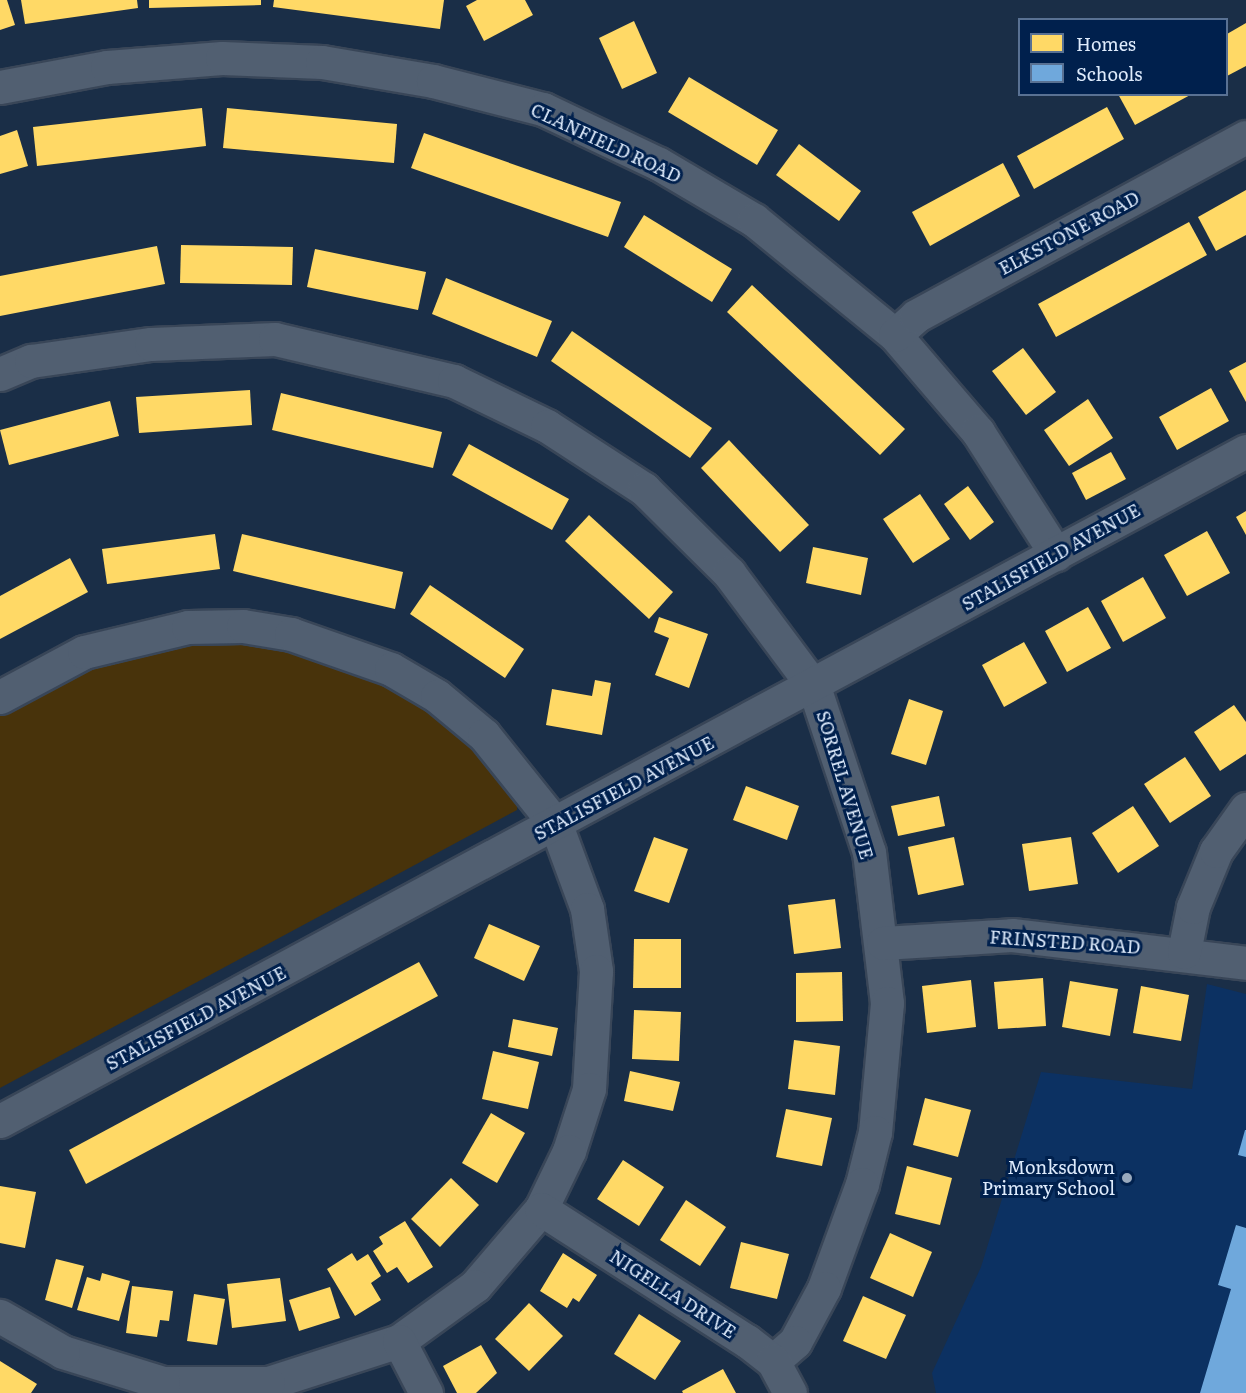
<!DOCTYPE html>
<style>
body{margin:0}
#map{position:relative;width:1246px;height:1393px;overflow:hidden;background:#1a2e47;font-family:Literata,serif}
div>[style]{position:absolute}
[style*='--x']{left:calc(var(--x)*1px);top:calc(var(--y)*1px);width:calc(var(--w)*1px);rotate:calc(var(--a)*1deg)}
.built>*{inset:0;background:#0c3162}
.green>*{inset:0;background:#48330b}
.homes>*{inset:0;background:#ffd966}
.schools>*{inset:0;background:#6fa8dc}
.roads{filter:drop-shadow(2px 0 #394658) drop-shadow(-2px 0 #394658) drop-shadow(0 2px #394658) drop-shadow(0 -2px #394658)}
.minor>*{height:33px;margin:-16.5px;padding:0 16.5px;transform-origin:16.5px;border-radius:16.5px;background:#515f71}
.dots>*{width:16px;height:16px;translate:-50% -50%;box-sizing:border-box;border:3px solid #00204d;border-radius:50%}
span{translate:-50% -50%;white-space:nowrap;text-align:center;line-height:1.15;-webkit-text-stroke:6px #00204d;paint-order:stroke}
.street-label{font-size:18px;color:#deebfc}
.poi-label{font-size:18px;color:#deebfc}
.right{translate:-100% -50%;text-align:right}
.legend{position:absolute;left:1018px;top:18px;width:210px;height:78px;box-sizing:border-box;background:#00204d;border:2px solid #597193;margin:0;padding:8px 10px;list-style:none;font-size:18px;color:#deebfc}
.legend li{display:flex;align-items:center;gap:12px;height:30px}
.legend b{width:30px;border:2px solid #597193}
</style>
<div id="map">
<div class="built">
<i style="clip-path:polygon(1207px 984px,1246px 994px,1246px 1393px,936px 1393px,932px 1373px,981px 1267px,1041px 1072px,1192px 1089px)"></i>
</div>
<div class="green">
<i style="clip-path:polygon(198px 640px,289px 647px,377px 676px,450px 722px,518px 796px,517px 810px,0 1088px,0 715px,100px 659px)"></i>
</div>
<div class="homes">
<i style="clip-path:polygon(0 0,7px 0,15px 25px,0 30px)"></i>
<i style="clip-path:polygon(21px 0,137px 0,138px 8px,25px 24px)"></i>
<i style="clip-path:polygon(149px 0,261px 0,261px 5px,149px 8px)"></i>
<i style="clip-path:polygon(274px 0,444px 0,440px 29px,273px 7px)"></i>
<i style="clip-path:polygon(477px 0,525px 0,533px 15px,484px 41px,466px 6px)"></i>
<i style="clip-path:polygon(634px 21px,657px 73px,622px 89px,599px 38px)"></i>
<i style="clip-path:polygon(1246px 23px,1246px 66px,1227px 76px,1227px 34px)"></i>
<i style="clip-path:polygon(689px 77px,778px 130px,757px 165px,668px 112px)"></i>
<i style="clip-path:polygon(1118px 94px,1192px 94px,1135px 125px)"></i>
<i style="clip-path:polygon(1107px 107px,1124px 139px,1034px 189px,1017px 156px)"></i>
<i style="clip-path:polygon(202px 108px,206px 146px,37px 166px,33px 127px)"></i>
<i style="clip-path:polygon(227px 108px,397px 124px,394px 163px,223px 148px)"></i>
<i style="clip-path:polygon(17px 130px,28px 166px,0 174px,0 136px)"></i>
<i style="clip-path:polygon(424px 133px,621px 202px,608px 237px,411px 168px)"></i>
<i style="clip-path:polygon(799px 144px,861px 191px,839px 221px,776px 175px)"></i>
<i style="clip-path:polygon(1003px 163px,1020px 196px,930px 246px,912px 212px)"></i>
<i style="clip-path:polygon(1246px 190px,1246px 235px,1216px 251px,1198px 217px)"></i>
<i style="clip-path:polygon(644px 215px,732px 269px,712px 302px,624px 247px)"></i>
<i style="clip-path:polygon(1189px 222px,1207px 255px,1056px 337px,1038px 304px)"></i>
<i style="clip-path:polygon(181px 245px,293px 247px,292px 285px,180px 283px)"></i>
<i style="clip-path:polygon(157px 246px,165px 284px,0 316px,0 276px)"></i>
<i style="clip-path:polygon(315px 249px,426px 272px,418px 310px,307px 287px)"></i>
<i style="clip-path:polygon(446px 278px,552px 321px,537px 357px,432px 314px)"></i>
<i style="clip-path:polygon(752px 285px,905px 429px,880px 455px,727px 312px)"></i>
<i style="clip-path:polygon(572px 331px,712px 428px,690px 458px,551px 361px)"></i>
<i style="clip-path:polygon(1023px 348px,1056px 392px,1026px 415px,992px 371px)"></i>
<i style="clip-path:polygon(1246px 362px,1246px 402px,1229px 371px)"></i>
<i style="clip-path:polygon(1211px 388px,1229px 421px,1177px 450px,1159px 417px)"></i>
<i style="clip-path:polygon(250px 390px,252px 425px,139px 433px,136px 397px)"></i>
<i style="clip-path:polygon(281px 393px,442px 432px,433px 468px,272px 430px)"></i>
<i style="clip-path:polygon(1088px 399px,1113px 438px,1069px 466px,1044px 430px)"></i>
<i style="clip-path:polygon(110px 401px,119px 436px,9px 465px,0 430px)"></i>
<i style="clip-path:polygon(729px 440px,809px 525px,780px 552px,701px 468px)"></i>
<i style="clip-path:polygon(469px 444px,569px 499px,552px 530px,452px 475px)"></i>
<i style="clip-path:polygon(1111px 452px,1126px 479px,1086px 500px,1072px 473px)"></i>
<i style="clip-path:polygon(968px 486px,994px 522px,970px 540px,944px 504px)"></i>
<i style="clip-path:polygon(920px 494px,950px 539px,913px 563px,883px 519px)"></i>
<i style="clip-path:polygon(1246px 511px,1246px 535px,1236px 517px)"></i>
<i style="clip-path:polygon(589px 515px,673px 592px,649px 619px,565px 541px)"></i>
<i style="clip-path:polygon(1207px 531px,1230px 573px,1187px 596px,1164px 555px)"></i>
<i style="clip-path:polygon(215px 534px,220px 569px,107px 584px,102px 549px)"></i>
<i style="clip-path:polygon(242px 534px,403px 572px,395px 609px,233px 571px)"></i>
<i style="clip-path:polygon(813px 547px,868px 558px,861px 595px,806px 583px)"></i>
<i style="clip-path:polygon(70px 558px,88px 592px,0 639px,0 596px)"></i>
<i style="clip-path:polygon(1143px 577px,1166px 618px,1123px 642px,1101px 601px)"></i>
<i style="clip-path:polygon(430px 585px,524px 649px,505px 678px,410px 614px)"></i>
<i style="clip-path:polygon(1088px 607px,1111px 648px,1067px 672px,1045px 631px)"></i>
<i style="clip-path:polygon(659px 617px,708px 634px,689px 688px,655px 675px,669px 638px,654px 632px)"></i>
<i style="clip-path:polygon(1024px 642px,1047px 683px,1004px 707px,982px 665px)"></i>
<i style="clip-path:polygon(595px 680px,611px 683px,602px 735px,546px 725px,552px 689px,592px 696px)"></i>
<i style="clip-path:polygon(909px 699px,943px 711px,926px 765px,891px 754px)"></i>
<i style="clip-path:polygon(1234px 705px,1246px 722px,1246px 754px,1220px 771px,1194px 732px)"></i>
<i style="clip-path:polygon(1185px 757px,1211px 796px,1170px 823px,1144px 784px)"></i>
<i style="clip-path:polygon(746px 786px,799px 806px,787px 840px,733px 820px)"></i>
<i style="clip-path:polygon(939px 796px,945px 826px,898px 836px,891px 806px)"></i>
<i style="clip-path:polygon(1133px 806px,1159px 846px,1118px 873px,1092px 833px)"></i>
<i style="clip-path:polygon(654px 837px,688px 849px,669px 903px,634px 891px)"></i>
<i style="clip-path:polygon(954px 837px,964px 885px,918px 895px,908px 847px)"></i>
<i style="clip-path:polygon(1071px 837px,1078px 884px,1029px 891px,1022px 844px)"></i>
<i style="clip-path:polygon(835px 899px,841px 948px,794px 954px,788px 905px)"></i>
<i style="clip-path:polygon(489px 924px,540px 946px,524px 981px,474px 958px)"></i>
<i style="clip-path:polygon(634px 939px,681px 939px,681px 988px,633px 988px)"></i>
<i style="clip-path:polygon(419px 962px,438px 996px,86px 1184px,69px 1150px)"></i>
<i style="clip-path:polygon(842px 972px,843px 1021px,796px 1022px,796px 973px)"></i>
<i style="clip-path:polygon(1043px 978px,1046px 1026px,998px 1029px,994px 982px)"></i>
<i style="clip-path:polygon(971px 980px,976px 1027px,927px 1033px,922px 986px)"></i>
<i style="clip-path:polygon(1070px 981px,1118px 989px,1110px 1036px,1062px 1027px)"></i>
<i style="clip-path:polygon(1141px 986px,1189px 995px,1181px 1041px,1133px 1033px)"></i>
<i style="clip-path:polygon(634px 1010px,681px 1012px,679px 1061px,632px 1059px)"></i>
<i style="clip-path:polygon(513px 1019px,558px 1028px,552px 1056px,508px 1047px)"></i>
<i style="clip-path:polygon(794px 1040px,840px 1046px,835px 1095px,788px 1089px)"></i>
<i style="clip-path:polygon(493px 1051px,539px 1062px,528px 1109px,482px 1099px)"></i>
<i style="clip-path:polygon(630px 1071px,680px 1082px,673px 1111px,624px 1101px)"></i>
<i style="clip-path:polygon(925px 1098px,971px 1110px,958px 1157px,913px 1145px)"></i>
<i style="clip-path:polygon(786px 1109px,832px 1118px,822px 1166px,776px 1157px)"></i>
<i style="clip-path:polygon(491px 1113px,525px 1133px,497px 1183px,462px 1163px)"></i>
<i style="clip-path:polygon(623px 1160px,664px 1187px,639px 1226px,597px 1199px)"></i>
<i style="clip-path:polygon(907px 1166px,952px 1178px,940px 1225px,895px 1214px)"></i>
<i style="clip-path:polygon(451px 1178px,479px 1205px,440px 1247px,411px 1219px)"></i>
<i style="clip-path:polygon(0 1186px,36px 1192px,25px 1248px,0 1243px)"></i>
<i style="clip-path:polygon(686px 1200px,726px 1227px,700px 1266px,660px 1240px)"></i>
<i style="clip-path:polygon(405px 1221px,433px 1267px,408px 1283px,397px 1267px,387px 1273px,373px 1251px,383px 1244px,379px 1237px)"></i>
<i style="clip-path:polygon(890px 1233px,932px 1252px,913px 1297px,870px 1278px)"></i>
<i style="clip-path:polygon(741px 1242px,789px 1254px,777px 1299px,730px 1288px)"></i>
<i style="clip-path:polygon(352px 1253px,357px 1261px,368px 1254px,381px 1276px,371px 1283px,381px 1300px,355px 1316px,327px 1269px)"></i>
<i style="clip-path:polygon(563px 1253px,597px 1275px,579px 1302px,573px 1298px,567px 1308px,540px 1291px)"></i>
<i style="clip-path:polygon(56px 1259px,84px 1266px,72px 1308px,45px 1300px)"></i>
<i style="clip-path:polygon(102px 1273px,130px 1281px,119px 1321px,77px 1310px,87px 1277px,100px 1281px)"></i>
<i style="clip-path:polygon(280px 1278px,286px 1321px,232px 1328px,227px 1284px)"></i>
<i style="clip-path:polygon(132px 1286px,173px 1291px,169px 1321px,160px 1320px,157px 1337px,126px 1333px)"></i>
<i style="clip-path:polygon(330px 1287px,340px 1318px,299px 1331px,289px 1300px)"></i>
<i style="clip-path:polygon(194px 1294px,225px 1299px,217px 1345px,187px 1341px)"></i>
<i style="clip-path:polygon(863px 1296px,906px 1315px,886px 1359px,843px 1341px)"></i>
<i style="clip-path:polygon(529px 1303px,563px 1336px,529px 1371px,495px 1339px)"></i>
<i style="clip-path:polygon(639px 1314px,681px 1341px,655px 1380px,614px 1354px)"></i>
<i style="clip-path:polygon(481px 1345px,497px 1373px,476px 1393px,457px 1393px,443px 1366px)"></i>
<i style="clip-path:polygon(0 1361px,37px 1384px,31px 1393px,0 1393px)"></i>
<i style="clip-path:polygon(723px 1369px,736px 1393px,683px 1393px,682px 1391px)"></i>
</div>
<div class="schools">
<i style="clip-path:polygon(1245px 1130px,1246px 1130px,1246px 1157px,1238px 1155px)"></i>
<i style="clip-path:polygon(1236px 1225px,1246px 1228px,1246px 1393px,1200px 1393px,1231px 1289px,1218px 1285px)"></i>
</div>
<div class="roads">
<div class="minor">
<i style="--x:0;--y:87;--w:109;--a:-10.6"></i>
<i style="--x:107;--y:67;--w:115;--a:-4.5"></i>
<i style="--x:222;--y:58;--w:100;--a:2.3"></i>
<i style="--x:322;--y:62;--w:113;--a:9.7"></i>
<i style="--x:433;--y:81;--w:114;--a:14.3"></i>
<i style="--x:543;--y:109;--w:128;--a:25.4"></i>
<i style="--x:659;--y:164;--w:110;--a:30.5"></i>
<i style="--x:754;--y:220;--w:182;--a:39.2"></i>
<i style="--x:895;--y:335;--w:128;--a:49.4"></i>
<i style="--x:978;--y:432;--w:145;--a:57.4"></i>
<i style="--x:895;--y:335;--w:28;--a:-42"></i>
<i style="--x:916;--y:316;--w:375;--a:-28.5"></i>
<i style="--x:0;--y:374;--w:34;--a:-23"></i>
<i style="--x:31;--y:361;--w:121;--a:-8.1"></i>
<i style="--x:151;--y:344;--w:124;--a:-2.3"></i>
<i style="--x:275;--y:339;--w:184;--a:13.2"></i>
<i style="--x:454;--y:381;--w:103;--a:25.8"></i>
<i style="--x:547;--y:426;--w:116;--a:33"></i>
<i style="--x:644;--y:489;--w:120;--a:44.7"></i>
<i style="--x:729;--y:573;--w:142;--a:53.3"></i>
<i style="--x:814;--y:687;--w:174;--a:71.6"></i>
<i style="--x:869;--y:852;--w:152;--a:83.2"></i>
<i style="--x:887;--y:1003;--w:130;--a:95.3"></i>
<i style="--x:875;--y:1132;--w:54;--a:104"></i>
<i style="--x:862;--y:1184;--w:111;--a:110.1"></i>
<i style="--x:824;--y:1288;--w:61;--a:118.2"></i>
<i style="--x:795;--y:1342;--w:29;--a:139"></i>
<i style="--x:0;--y:697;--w:95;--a:-28.2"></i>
<i style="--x:84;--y:652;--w:107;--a:-13.5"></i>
<i style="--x:188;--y:627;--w:55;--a:-1"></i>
<i style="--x:243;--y:626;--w:49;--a:9.5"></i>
<i style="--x:291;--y:634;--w:106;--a:19.3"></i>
<i style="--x:391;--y:669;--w:53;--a:30.4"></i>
<i style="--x:437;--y:696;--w:61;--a:39.7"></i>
<i style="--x:484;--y:735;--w:115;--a:51.3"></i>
<i style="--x:556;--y:825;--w:90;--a:69.7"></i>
<i style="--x:587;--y:909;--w:63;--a:81.7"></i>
<i style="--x:596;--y:971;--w:118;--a:93.4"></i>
<i style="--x:589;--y:1089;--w:65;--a:107.9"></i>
<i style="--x:569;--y:1151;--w:64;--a:115.8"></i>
<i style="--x:541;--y:1209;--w:101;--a:130.6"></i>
<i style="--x:475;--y:1286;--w:94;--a:144.1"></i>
<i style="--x:399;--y:1341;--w:138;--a:162.2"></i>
<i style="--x:268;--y:1383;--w:105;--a:180"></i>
<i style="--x:163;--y:1383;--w:105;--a:-162.8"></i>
<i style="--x:63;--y:1352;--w:73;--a:-150.3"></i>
<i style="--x:883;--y:943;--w:129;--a:-3.5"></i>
<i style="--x:1012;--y:935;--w:236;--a:6.8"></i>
<i style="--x:1184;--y:952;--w:46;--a:-78.7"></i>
<i style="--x:1193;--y:907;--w:61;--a:-67.7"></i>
<i style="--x:1216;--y:851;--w:52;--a:-54.5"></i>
<i style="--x:0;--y:1121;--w:1415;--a:-28.27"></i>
<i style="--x:541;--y:1209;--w:245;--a:32.7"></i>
<i style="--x:747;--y:1341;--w:33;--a:38"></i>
<i style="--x:773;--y:1361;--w:36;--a:62"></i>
<i style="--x:399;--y:1341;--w:59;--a:62.6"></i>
</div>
</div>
<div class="dots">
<i style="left:1127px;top:1178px;background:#99a9bd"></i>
</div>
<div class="street-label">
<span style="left:606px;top:143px;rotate:25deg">CLANFIELD ROAD</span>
<span style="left:1069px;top:233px;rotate:-28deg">ELKSTONE ROAD</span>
<span style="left:1051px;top:557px;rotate:-29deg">STALISFIELD AVENUE</span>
<span style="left:845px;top:785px;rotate:73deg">SORREL AVENUE</span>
<span style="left:624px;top:788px;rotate:-28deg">STALISFIELD AVENUE</span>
<span style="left:1065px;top:942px;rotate:4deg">FRINSTED ROAD</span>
<span style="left:196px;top:1018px;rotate:-28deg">STALISFIELD AVENUE</span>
<span style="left:673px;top:1294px;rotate:33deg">NIGELLA DRIVE</span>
</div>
<div class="poi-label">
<span class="right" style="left:1115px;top:1178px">Monksdown<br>Primary School</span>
</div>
<ul class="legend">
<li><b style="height:16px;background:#ffd966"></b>Homes</li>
<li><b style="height:16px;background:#6fa8dc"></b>Schools</li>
</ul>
</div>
